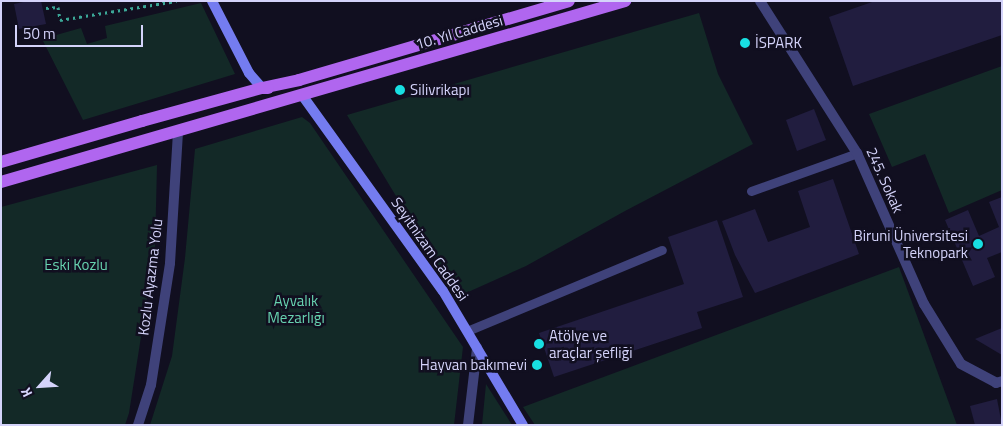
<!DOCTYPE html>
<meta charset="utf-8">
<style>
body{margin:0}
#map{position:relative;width:1003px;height:426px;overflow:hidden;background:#110f20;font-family:"Titillium Web",sans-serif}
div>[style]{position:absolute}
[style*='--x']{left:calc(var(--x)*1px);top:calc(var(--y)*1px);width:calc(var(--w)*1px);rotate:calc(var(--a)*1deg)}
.green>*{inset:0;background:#132927}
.building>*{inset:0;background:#211d3f}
.path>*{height:3px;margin-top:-1.5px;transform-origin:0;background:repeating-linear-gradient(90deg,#3ba797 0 2.5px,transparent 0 6.5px)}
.service>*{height:9px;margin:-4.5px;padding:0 4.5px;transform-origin:4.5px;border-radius:4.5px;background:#3f427a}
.minor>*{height:10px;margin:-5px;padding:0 5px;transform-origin:5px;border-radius:5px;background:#3f427a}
.secondary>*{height:10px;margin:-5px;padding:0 5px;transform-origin:5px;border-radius:5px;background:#747cf0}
.primary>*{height:12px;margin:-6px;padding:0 6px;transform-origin:6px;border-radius:6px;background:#b066ef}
.dots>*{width:14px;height:14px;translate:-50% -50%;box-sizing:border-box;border:2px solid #110f20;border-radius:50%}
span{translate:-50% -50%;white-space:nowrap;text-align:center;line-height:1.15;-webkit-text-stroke:5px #110f20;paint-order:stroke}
.street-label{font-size:15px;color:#d4d3fa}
.poi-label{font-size:15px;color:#d4d3fa}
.left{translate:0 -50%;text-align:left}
.right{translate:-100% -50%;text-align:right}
.park-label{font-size:15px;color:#67d2af}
.frame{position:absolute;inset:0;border:2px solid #d4d3fa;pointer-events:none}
.north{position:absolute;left:15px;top:361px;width:50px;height:50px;-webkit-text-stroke:4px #110f20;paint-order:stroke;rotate:244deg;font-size:14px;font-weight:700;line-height:20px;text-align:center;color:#d4d3fa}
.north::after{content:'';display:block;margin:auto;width:18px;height:22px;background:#d4d3fa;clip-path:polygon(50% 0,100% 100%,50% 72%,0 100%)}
.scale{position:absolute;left:15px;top:25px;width:128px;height:22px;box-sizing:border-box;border:2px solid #d4d3fa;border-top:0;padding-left:6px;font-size:15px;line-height:18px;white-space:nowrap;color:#d4d3fa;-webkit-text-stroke:4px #110f20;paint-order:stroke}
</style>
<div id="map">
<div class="green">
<i style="clip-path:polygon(201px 3px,235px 74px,83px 120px,42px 39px,81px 28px,87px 44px,107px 38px,105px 26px)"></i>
<i style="clip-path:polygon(699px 13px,718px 74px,753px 144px,625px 211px,526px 266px,457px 297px,347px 115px)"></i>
<i style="clip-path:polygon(1002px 66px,1002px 190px,949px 213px,925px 154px,892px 167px,869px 114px)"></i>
<i style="clip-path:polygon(302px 117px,310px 123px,463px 347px,454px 425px,150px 425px,172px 356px,185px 258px,195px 149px)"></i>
<i style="clip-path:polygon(157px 165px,155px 248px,129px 413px,125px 425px,1px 425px,1px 207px)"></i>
<i style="clip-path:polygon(899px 267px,957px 425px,535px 425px,523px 407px)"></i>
<i style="clip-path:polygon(486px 384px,512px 425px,482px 425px)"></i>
</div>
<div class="building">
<i style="clip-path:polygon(28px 1px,41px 1px,46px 24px,19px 29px,14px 4px)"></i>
<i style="clip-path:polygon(875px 1px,1002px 1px,1002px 35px,853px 86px,829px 17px)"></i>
<i style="clip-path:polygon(814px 109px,826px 140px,797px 151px,786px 120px)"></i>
<i style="clip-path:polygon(833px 179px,859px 254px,755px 293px,735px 255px,722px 221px,755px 209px,768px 242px,810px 227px,798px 191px)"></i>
<i style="clip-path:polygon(1002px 197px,1002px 252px,987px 258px,995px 277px,973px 286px,945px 220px,968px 210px,979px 236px,999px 227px,989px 202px)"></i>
<i style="clip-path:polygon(717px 220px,743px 297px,697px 312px,702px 328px,554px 377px,539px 333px,684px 284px,668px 237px)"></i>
<i style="clip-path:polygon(1002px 328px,1002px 355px,975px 339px)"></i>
<i style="clip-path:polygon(997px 399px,1002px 425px,975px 425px,970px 406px)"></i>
</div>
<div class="path">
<i style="--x:46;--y:8;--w:12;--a:-5"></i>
<i style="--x:58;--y:7;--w:13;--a:81"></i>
<i style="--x:60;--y:20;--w:118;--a:-9.3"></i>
</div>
<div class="service">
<i style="--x:751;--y:191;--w:113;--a:-19.7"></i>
<i style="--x:467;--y:331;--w:211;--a:-22.6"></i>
</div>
<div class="minor">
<i style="--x:760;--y:1;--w:180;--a:57.5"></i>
<i style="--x:857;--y:153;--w:165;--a:66.1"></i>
<i style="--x:924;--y:304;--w:70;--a:58.3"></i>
<i style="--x:961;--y:364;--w:40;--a:28"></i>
<i style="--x:996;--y:383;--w:6;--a:-18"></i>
<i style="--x:138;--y:425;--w:42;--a:-72"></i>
<i style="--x:151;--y:385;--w:123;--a:-81.1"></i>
<i style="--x:170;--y:263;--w:132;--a:-86.5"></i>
<i style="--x:468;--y:425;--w:78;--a:-83.3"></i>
</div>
<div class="secondary">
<i style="--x:212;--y:1;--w:81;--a:62.8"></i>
<i style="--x:249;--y:73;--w:20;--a:49"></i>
<i style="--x:302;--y:95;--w:241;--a:54.3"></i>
<i style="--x:443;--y:291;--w:156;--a:59.2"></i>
</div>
<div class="primary">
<i style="--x:262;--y:88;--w:38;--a:-12"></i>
<i style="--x:299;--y:80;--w:281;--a:-16.3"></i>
<i style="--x:1;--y:162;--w:147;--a:-16.2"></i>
<i style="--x:142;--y:121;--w:124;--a:-15.4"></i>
<i style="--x:262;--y:88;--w:6;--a:0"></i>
<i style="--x:1;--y:182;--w:650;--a:-16.18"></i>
</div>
<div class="dots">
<i style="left:745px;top:43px;background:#18dfe2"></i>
<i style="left:400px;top:90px;background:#18dfe2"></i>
<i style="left:978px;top:244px;background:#18dfe2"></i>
<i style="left:539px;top:344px;background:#18dfe2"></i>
<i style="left:537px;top:365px;background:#18dfe2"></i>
</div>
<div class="street-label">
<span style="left:459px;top:32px;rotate:-16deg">10. Yıl Caddesi</span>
<span style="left:885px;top:180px;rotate:66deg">245. Sokak</span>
<span style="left:430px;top:249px;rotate:55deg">Seyitnizam Caddesi</span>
<span style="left:150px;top:277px;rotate:-83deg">Kozlu Ayazma Yolu</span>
</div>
<div class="poi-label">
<span class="left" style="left:755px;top:43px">İSPARK</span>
<span class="left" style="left:410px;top:90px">Silivrikapı</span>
<span class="right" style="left:968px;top:244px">Biruni Üniversitesi<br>Teknopark</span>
<span class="left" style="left:549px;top:344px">Atölye ve<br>araçlar şefliği</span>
<span class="right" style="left:527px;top:365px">Hayvan bakımevi</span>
</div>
<div class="park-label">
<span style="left:76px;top:265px">Eski Kozlu</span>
<span style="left:296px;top:309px">Ayvalık<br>Mezarlığı</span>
</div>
<div class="frame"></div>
<div class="north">K</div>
<div class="scale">50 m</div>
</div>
